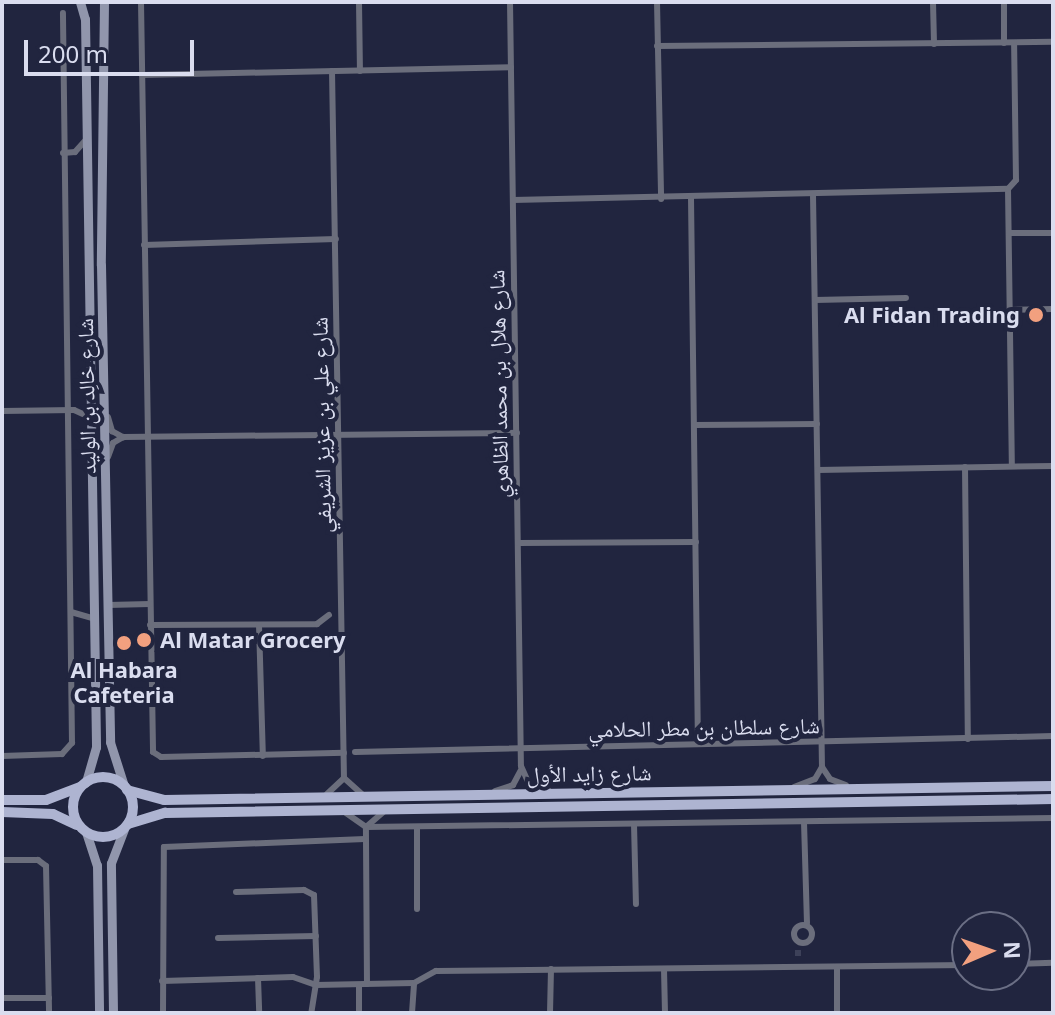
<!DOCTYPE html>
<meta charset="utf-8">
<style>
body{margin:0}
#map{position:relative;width:1055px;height:1015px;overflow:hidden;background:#21253f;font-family:"Noto Sans","Noto Naskh Arabic",sans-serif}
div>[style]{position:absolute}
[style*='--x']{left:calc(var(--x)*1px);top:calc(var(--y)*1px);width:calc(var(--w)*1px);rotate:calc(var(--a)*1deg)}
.street-tunnel>*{height:6px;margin-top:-3px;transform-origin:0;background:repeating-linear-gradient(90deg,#3d4159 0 6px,transparent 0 9px)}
.street>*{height:6px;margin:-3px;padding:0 3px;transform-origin:3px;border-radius:3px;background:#6b6e7c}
.street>.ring{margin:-3px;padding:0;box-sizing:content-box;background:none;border:6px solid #6b6e7c;border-radius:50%}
.secondary>*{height:9px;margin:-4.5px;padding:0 4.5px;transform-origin:4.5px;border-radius:4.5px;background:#9196ac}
.primary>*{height:10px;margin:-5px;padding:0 5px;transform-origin:5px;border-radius:5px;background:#aeb4d1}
.primary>.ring{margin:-5px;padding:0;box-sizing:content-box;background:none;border:10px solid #aeb4d1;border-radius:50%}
.dots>*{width:22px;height:22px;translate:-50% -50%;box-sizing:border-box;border:4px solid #21253f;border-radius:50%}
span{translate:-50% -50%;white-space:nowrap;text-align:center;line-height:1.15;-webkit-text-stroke:8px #21253f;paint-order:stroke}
.poi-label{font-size:22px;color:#daddef;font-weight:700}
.right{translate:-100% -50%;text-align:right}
.left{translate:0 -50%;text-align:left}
.street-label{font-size:22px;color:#daddef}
.frame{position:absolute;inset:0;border:4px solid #daddef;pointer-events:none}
.north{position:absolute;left:951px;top:911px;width:80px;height:80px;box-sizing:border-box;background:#21253f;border:2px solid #6b6f85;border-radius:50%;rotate:88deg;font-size:22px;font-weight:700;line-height:32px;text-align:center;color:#daddef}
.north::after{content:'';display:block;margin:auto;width:28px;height:36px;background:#f2a07f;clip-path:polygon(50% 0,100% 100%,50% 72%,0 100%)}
.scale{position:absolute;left:24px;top:40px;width:170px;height:36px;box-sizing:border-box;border:4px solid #daddef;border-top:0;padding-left:10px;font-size:24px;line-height:28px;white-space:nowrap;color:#daddef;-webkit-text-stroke:6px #21253f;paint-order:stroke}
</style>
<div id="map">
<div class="street-tunnel">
<i style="--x:798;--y:950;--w:6;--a:90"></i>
</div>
<div class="street">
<i style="--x:141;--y:2;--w:750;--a:89.08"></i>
<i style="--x:153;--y:752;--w:9;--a:32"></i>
<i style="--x:161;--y:757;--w:183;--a:-1.3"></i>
<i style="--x:359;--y:2;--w:69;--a:89.2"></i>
<i style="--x:510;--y:2;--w:764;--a:89.18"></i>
<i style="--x:521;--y:766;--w:20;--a:66"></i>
<i style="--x:529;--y:784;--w:20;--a:18"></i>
<i style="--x:657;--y:2;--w:197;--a:88.8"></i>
<i style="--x:933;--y:2;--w:42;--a:88.6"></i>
<i style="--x:1004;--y:2;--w:41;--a:90"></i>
<i style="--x:657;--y:46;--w:396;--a:-0.6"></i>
<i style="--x:332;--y:71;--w:707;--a:89.03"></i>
<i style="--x:344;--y:778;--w:24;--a:42"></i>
<i style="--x:142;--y:75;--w:369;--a:-1.2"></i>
<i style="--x:63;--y:153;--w:12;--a:-5"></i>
<i style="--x:75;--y:152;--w:15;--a:-48"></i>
<i style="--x:1008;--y:189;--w:277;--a:89.2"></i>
<i style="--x:813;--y:195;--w:572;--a:89.1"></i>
<i style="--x:822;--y:767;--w:14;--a:56"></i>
<i style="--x:830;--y:779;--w:17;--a:21"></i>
<i style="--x:691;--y:198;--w:546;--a:89.27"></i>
<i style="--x:513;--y:200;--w:495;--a:-1.3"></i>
<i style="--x:1008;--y:189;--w:12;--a:-48"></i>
<i style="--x:1016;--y:180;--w:137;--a:-90.8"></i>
<i style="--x:1009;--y:233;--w:44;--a:0"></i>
<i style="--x:144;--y:245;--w:192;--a:-1.8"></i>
<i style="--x:815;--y:300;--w:91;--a:-1.3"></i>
<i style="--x:1010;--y:310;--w:43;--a:-1.3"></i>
<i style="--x:2;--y:411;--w:72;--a:-0.8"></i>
<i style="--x:74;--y:410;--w:20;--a:24"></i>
<i style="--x:108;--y:417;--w:15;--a:74"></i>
<i style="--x:112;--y:431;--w:13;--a:29"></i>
<i style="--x:694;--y:425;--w:123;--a:-0.5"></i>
<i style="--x:108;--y:457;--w:15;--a:-70"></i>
<i style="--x:113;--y:443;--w:12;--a:-31"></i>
<i style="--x:123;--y:437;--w:394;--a:-0.6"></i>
<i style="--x:965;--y:467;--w:272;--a:89.4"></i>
<i style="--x:818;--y:470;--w:235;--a:-1"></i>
<i style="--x:518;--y:543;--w:178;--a:-0.3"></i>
<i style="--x:108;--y:605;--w:42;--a:-1.4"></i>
<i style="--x:71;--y:612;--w:25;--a:16"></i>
<i style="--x:150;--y:625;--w:167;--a:-0.3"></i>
<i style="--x:317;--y:624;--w:15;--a:-37"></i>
<i style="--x:259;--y:625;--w:131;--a:88.3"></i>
<i style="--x:355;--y:752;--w:698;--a:-1.31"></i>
<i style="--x:2;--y:756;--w:60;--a:-1.9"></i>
<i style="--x:62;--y:754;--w:15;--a:-48"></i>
<i style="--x:72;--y:743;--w:730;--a:-90.71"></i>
<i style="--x:794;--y:787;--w:22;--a:-21"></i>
<i style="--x:815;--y:779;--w:14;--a:-60"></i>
<i style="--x:495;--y:791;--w:19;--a:-18"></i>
<i style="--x:513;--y:785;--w:17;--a:-62"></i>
<i style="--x:327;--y:794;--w:23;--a:-43"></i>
<i style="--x:346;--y:813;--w:24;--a:35"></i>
<i style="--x:804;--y:822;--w:101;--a:88.3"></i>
<i style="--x:634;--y:824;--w:80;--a:88.6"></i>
<i style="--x:366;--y:827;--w:687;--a:-0.75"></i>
<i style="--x:417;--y:827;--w:82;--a:90"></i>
<i style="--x:2;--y:860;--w:36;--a:0"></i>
<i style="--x:38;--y:860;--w:10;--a:37"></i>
<i style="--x:46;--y:866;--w:147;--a:88.8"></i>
<i style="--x:236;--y:892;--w:68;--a:-1.7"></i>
<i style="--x:304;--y:890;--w:11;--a:27"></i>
<i style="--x:314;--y:895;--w:82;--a:87.9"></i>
<i style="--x:317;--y:977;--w:36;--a:99"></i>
<i class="ring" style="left:794px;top:925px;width:12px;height:12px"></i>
<i style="--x:218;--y:938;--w:98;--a:-1.2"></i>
<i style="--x:1015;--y:964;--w:38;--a:-2"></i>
<i style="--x:664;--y:969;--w:44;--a:88.7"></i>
<i style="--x:258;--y:978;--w:35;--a:88"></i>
<i style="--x:162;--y:981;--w:131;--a:-1.7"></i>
<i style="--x:293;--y:977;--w:24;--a:19"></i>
<i style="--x:316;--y:985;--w:98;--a:-1.2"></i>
<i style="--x:367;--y:984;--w:157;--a:-90.4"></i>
<i style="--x:366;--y:827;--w:23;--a:-41"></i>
<i style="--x:359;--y:985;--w:28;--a:90"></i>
<i style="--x:2;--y:998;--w:47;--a:0"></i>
<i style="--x:163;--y:1013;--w:166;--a:-89.7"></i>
<i style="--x:164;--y:847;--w:201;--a:-2.3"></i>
<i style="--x:412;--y:1013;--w:30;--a:-86"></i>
<i style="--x:414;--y:983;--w:25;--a:-29"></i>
<i style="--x:436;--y:971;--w:531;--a:-0.65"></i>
<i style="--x:550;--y:1013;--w:44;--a:-88.7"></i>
<i style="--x:837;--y:1013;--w:46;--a:-90"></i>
</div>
<div class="secondary">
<i style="--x:80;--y:2;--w:18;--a:74"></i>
<i style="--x:85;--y:19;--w:728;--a:89.13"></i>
<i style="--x:96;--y:747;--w:37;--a:106"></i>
<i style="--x:104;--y:2;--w:263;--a:90.7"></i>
<i style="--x:101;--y:265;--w:477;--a:88.9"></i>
<i style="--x:110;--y:742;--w:46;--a:72.3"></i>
<i style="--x:86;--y:832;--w:35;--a:72"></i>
<i style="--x:97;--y:865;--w:148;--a:89.2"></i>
<i style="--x:113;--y:1013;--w:150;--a:-90.8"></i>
<i style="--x:111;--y:863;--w:36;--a:-69"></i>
</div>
<div class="primary">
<i class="ring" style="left:73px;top:777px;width:50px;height:50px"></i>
<i style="--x:127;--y:790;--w:38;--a:15"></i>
<i style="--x:164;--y:800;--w:889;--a:-0.9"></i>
<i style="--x:2;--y:800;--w:44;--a:0"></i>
<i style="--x:46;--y:800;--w:36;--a:-21"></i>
<i style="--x:2;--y:812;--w:51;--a:2.2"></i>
<i style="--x:53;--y:814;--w:26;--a:25"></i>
<i style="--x:128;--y:824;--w:39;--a:-17"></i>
<i style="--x:165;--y:813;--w:888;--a:-0.9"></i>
</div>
<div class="dots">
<i style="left:1036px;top:315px;background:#f2a07f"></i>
<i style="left:144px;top:640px;background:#f2a07f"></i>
<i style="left:124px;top:643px;background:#f2a07f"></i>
</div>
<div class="poi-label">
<span class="right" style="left:1020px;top:315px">Al Fidan Trading</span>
<span class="left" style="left:160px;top:640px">Al Matar Grocery</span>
<span style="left:124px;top:682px">Al Habara<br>Cafeteria</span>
</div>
<div class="street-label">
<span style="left:498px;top:384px;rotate:-91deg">شارع هلال بن محمد الظاهري</span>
<span style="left:86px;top:396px;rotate:-91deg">شارع خالِد بن الوليد</span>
<span style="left:321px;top:425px;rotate:-91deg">شارع علي بن عزيز الشريفي</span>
<span style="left:704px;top:727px;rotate:-1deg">شارع سلطان بن مطر الحلامي</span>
<span style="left:589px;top:773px;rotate:-1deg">شارع زايد الأول</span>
</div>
<div class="frame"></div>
<div class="north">N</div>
<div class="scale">200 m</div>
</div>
